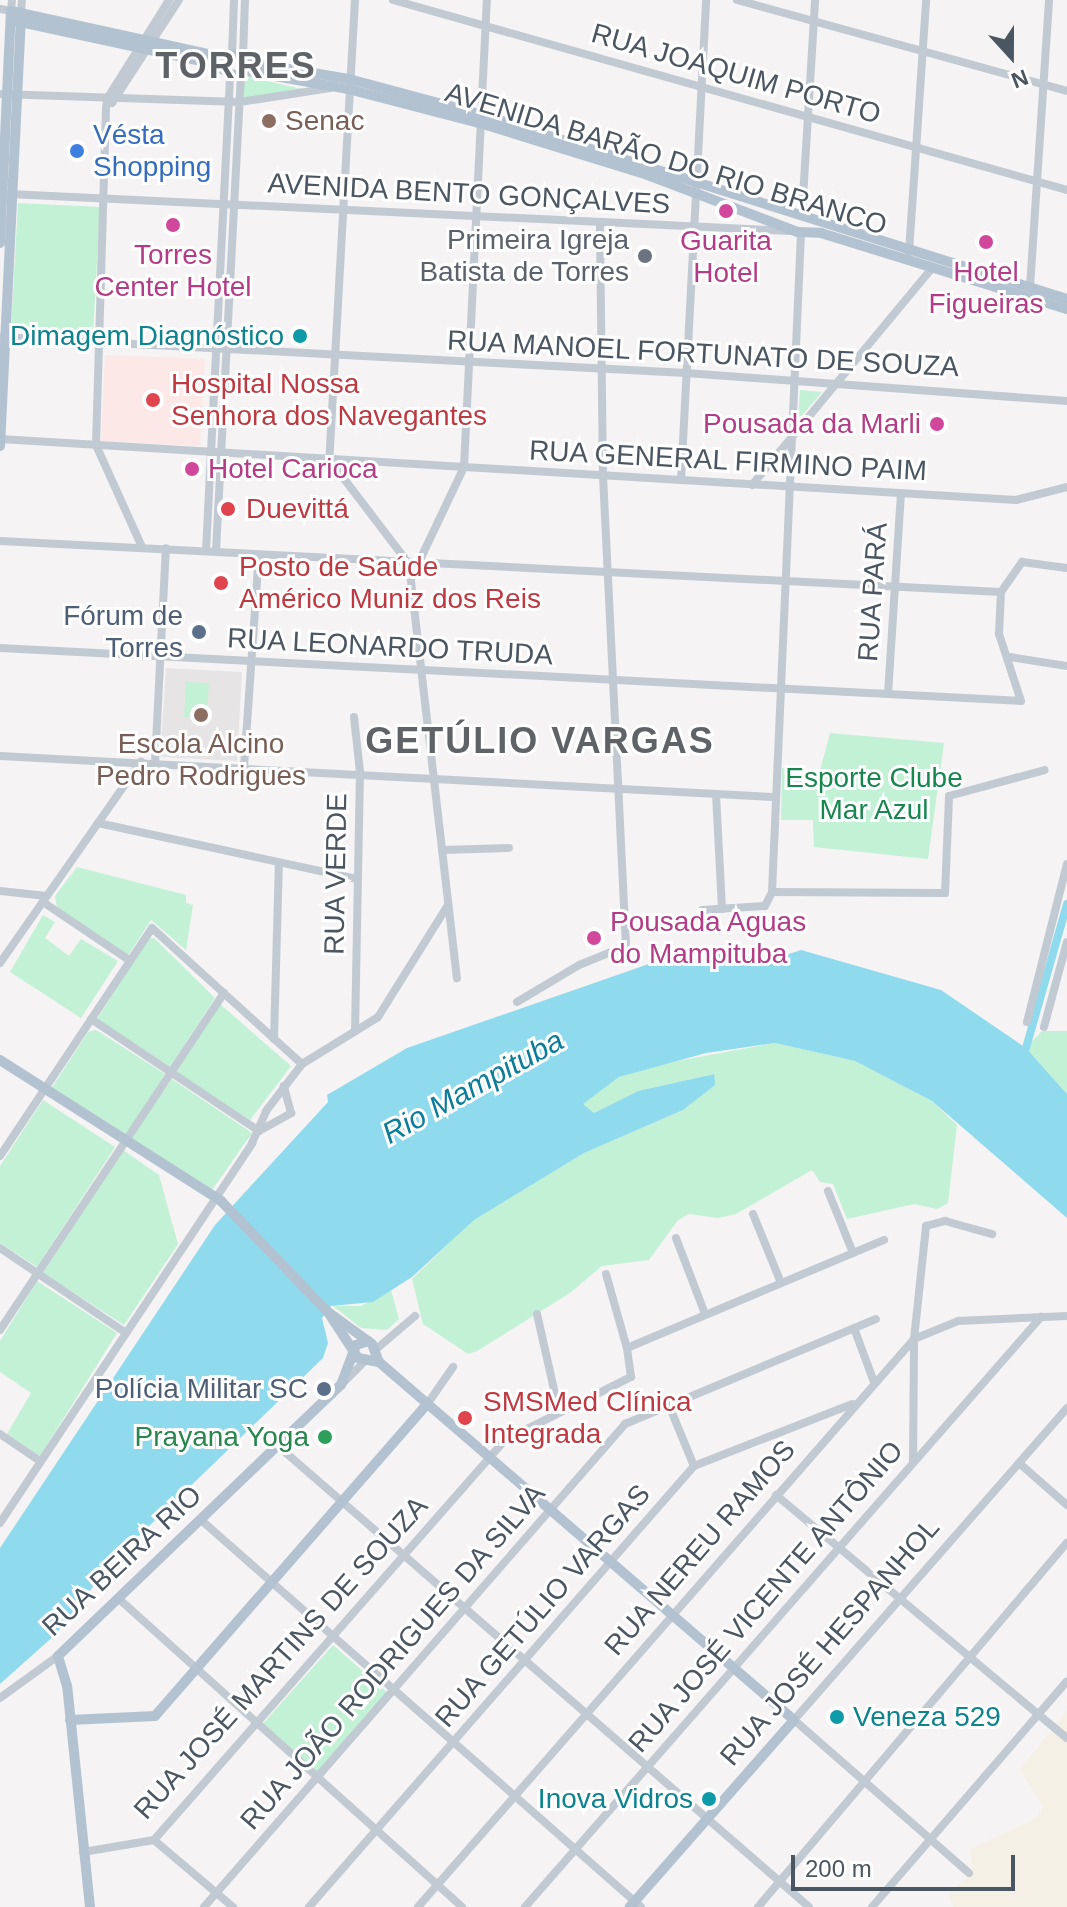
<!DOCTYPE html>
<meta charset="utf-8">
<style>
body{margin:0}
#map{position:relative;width:1067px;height:1907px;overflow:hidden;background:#f5f3f3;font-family:Helvetica,sans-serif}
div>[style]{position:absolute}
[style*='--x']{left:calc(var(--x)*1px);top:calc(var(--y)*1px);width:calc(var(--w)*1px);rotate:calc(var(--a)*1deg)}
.education>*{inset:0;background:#e6e4e5}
.medical>*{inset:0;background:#fce8e6}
.green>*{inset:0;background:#c3f1d5}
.sand>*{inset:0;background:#f5f0e5}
.water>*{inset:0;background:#90daee}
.canal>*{height:8px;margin:-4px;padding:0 4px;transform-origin:4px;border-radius:4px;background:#90daee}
.minor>*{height:8px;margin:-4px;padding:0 4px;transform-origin:4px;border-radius:4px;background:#c1cad2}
.major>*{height:10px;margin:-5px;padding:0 5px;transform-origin:5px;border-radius:5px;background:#b3c2d1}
.dots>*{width:22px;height:22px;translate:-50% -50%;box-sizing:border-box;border:4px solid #fff;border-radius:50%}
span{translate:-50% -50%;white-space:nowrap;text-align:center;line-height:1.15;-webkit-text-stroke:6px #fff;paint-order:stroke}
.street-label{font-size:28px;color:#4a5661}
.education-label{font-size:28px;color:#785e54}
.left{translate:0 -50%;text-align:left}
.shop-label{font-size:28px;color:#366cbe}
.worship-label{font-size:28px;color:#5b616d}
.right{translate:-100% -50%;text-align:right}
.hotel-label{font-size:28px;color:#b23c85}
.culture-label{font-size:28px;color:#0d838f}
.health-label{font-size:28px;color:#be3a42}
.service-label{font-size:28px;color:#4e5e75}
.park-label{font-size:28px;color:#17864f}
.leisure-label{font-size:28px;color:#27864d}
.water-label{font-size:30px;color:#0c7c9b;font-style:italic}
.district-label{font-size:36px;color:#5f6368;font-weight:700;letter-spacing:2px}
.north{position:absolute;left:971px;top:16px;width:80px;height:80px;-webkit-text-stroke:6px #fff;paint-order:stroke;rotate:159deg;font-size:22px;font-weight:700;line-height:32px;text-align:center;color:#4a5661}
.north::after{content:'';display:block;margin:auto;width:28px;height:36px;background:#4a5661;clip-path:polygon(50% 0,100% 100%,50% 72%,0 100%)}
.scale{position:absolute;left:791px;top:1855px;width:224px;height:36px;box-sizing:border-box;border:4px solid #4a5661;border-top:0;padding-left:10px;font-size:24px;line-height:28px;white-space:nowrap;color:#4a5661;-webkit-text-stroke:6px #fff;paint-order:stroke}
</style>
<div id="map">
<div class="education">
<i style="clip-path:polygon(166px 668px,242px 672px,237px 761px,160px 757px)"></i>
</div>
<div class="medical">
<i style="clip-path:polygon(105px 355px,205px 359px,200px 446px,101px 441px)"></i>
</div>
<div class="green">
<i style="clip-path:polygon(250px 77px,302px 89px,244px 98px,244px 80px)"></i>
<i style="clip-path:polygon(18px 203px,100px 207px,93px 334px,11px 330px)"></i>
<i style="clip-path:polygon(800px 390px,822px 392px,798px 420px)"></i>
<i style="clip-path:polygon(186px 682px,209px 683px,207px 718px,184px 717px)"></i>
<i style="clip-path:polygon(830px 733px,944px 743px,928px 859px,814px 847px,813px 820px,781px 820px,782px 768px,819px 774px)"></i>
<i style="clip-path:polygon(77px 867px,186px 895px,186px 903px,193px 905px,186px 950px,151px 920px,129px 954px,123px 955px,57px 907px,55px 896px)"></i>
<i style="clip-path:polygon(43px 915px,55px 922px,45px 938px,69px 956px,81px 939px,118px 961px,81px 1018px,10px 972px)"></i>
<i style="clip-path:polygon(154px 938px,215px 998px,170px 1067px,97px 1019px,148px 939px)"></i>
<i style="clip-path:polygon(220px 1004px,291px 1066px,250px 1120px,176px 1072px)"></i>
<i style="clip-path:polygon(96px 1030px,165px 1074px,125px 1136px,51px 1089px,88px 1032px)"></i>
<i style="clip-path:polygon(1042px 1031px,1067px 1031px,1067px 1094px,1026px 1048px)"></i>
<i style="clip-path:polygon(775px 1043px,855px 1061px,932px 1101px,957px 1125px,948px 1203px,937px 1209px,914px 1204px,847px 1219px,833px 1184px,820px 1182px,812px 1170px,736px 1214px,718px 1218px,689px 1214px,678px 1220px,649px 1260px,602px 1266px,570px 1293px,477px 1351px,468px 1354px,423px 1324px,412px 1279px,473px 1220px,584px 1153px,683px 1110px,713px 1074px,638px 1091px,594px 1113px,582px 1104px,619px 1077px,661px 1064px)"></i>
<i style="clip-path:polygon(172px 1079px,252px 1133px,210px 1193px,130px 1139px)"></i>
<i style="clip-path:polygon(43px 1100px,115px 1147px,37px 1267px,0 1243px,0 1166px)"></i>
<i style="clip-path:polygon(123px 1150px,159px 1175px,178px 1244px,124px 1325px,43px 1273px)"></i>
<i style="clip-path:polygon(37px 1281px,117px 1333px,40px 1456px,7px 1434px,31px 1393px,0 1372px,0 1341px)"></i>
<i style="clip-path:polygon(391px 1290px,399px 1319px,387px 1330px,361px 1328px,333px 1306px,361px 1306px)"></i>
<i style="clip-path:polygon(333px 1645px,388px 1693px,316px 1775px,260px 1727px)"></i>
</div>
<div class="sand">
<i style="clip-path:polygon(1067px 1710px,1067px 1907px,953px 1907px,948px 1895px,973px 1872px,970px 1849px,1037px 1818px,1043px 1806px,1020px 1770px)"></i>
</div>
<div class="water">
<i style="clip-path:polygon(801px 950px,941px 990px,1026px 1048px,1067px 1094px,1067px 1218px,932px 1101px,855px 1061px,775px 1043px,706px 1053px,619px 1077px,583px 1104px,594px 1113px,638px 1091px,714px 1074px,715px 1085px,683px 1110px,584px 1153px,474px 1220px,412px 1277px,373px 1302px,331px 1306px,322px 1318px,328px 1343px,323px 1358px,115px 1559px,56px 1634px,0 1684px,0 1548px,215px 1225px,328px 1102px,327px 1095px,407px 1048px,686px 951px,774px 959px)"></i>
</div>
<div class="canal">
<i style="--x:1026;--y:1048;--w:150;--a:-74.1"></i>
</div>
<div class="minor">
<i style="--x:355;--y:0;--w:460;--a:93.2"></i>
<i style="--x:329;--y:459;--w:132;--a:52.7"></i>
<i style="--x:409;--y:564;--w:417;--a:83.4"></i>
<i style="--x:393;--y:0;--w:700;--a:15.74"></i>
<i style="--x:737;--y:0;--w:342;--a:15.4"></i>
<i style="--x:0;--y:9;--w:11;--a:10"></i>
<i style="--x:11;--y:11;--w:11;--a:-85"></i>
<i style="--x:21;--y:13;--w:13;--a:-86"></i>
<i style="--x:232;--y:55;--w:55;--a:-87.9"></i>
<i style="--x:243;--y:56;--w:56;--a:-88"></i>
<i style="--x:0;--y:94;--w:240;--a:1.9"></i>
<i style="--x:240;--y:102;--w:91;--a:-8.8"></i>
<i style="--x:112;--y:103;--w:123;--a:-57"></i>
<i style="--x:9;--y:194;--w:782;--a:2.71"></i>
<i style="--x:802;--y:214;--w:214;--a:-86.5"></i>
<i style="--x:909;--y:252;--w:253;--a:-86.1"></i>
<i style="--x:1030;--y:287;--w:288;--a:-86.2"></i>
<i style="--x:0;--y:337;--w:687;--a:3"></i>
<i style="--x:686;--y:373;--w:382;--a:4.2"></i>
<i style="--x:0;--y:439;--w:1018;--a:3.44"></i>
<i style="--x:1016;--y:500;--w:53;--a:-14.3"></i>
<i style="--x:681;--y:480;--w:481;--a:-87"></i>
<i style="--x:752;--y:485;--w:282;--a:-50.3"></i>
<i style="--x:0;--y:541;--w:1002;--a:2.92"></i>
<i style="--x:142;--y:547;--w:112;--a:-114.3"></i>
<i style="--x:96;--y:445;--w:336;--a:-88.3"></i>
<i style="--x:106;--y:109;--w:10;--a:-84"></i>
<i style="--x:107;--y:99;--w:117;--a:-57.9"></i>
<i style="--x:206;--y:551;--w:478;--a:-87.1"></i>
<i style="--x:216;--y:551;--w:477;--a:-87"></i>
<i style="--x:418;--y:564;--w:107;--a:-64.6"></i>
<i style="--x:464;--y:467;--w:468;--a:-87.2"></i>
<i style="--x:0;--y:648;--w:1022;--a:2.97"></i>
<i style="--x:1021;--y:701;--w:71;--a:-108.2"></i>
<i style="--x:999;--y:634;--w:42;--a:-87.3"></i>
<i style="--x:1001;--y:592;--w:37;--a:-55"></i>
<i style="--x:1022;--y:562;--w:45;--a:7.6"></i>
<i style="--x:1010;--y:657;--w:58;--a:9"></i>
<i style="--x:888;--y:694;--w:200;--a:-86.3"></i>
<i style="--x:354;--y:717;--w:55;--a:83.8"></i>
<i style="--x:360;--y:772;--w:259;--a:91.1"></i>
<i style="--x:0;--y:756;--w:774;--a:3.04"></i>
<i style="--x:155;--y:763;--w:215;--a:-87.1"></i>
<i style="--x:244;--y:767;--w:213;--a:-86"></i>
<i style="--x:716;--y:794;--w:115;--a:87"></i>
<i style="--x:98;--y:823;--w:265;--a:12.2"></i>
<i style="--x:442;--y:850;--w:67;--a:-1.7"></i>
<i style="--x:0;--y:891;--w:47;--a:6.1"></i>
<i style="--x:772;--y:892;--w:660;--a:-87.48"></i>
<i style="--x:43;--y:902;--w:104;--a:34"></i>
<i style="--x:702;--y:910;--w:63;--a:-3.6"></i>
<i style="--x:765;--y:906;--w:16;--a:-63"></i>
<i style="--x:772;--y:892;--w:173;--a:0.3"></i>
<i style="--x:945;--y:893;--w:97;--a:-87.6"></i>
<i style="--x:949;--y:796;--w:99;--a:-15.2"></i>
<i style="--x:0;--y:963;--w:246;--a:-55"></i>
<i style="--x:517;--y:1002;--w:72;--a:-30.8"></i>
<i style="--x:579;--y:965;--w:51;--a:-22"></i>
<i style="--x:626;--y:946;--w:471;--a:-92.8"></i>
<i style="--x:603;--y:476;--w:253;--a:-90.7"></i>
<i style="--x:91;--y:1019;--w:202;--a:33.7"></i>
<i style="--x:1027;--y:1022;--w:163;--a:-75.8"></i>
<i style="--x:1044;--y:1027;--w:88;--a:-74.9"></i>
<i style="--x:274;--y:1039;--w:174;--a:-88.4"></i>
<i style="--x:259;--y:1131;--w:37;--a:-29"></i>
<i style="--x:291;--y:1113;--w:28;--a:-105"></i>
<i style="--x:0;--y:1156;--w:274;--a:-56.3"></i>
<i style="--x:152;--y:928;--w:202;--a:42.2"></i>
<i style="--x:828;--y:1191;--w:67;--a:68"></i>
<i style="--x:753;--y:1214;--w:74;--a:67.9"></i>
<i style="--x:676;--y:1238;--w:81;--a:69.1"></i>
<i style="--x:0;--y:1248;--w:152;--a:34"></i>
<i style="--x:606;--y:1274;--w:77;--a:74.2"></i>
<i style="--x:537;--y:1314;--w:100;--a:77.3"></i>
<i style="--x:854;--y:1328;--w:58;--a:69.7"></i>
<i style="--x:0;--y:1330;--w:405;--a:-56.4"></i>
<i style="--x:374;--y:1351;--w:54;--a:-40.5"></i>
<i style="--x:342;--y:1384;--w:34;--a:-45"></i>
<i style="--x:428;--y:1403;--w:44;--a:-55.2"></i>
<i style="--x:668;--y:1403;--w:68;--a:67.6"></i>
<i style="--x:0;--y:1434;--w:48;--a:34"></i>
<i style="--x:278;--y:1446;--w:703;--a:40.96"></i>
<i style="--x:913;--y:1462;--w:123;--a:-89.5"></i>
<i style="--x:914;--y:1339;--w:114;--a:-83.9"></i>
<i style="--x:926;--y:1226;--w:20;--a:-15"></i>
<i style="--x:945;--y:1221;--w:49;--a:15.5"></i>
<i style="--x:1019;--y:1463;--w:64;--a:41.2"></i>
<i style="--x:776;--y:1495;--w:379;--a:39.9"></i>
<i style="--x:201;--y:1520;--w:586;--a:41.33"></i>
<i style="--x:0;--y:1523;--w:456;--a:-56.4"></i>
<i style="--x:252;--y:1143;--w:35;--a:-66"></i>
<i style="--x:266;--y:1111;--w:59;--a:-52.5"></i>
<i style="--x:302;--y:1064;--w:89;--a:-31.7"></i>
<i style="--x:378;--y:1017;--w:132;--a:-58"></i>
<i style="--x:119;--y:1599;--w:461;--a:41.9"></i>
<i style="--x:0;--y:1698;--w:72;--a:-35.9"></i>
<i style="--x:154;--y:1840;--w:104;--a:40.3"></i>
<i style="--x:83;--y:1852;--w:72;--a:-9.6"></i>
<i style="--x:154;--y:1840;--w:532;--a:-48.73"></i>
<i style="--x:505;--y:1440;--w:141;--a:-26.6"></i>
<i style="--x:631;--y:1377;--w:29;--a:-98"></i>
<i style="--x:627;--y:1348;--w:279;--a:-22.8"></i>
<i style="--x:969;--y:1873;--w:232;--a:-138.8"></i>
<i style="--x:794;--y:1720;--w:415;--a:-48.8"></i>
<i style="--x:204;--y:1907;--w:641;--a:-48.92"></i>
<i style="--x:625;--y:1424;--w:272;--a:-22.7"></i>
<i style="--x:309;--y:1907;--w:585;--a:-48.88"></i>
<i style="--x:694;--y:1466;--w:170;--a:-21.4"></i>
<i style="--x:418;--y:1907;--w:754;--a:-48.87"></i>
<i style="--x:914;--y:1339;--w:48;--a:-22.2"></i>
<i style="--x:958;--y:1321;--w:109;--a:-2.6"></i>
<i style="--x:525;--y:1907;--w:784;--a:-48.83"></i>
<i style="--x:758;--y:1907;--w:478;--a:-49.7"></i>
<i style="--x:872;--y:1907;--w:298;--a:-49.2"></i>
</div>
<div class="major">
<i style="--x:16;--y:21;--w:198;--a:12.2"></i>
<i style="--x:210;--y:63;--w:28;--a:27"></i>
<i style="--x:235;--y:76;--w:12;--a:-24"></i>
<i style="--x:248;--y:62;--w:102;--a:9.6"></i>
<i style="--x:349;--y:79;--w:139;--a:15"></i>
<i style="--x:483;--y:115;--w:612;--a:17.49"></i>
<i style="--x:246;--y:71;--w:104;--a:10"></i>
<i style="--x:348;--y:89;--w:139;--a:14.5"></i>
<i style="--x:483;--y:124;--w:170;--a:17.2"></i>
<i style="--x:645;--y:174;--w:164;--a:20.8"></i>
<i style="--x:798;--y:232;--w:23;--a:2"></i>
<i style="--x:821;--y:233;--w:257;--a:17.2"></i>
<i style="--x:0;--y:243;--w:232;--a:-87.3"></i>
<i style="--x:11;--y:11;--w:206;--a:12.3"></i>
<i style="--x:212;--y:55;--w:28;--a:-2"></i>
<i style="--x:240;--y:54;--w:11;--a:45"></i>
<i style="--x:0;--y:446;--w:434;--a:-87.2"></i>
<i style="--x:0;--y:1060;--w:262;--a:32.5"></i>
<i style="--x:221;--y:1201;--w:154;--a:46.1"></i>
<i style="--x:328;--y:1312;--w:55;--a:56.9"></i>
<i style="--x:358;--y:1358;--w:21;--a:11"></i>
<i style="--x:328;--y:1312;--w:54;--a:36"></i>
<i style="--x:372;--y:1344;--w:19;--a:69"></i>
<i style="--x:379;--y:1362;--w:548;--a:40.78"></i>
<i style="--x:794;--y:1720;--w:249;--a:131.3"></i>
<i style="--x:70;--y:1720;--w:85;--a:-2.7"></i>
<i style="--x:155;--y:1716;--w:415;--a:-48.9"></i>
<i style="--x:90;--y:1907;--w:222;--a:-95.9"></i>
<i style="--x:67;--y:1686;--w:31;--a:-107"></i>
<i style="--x:58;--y:1656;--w:392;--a:-43.8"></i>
<i style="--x:341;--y:1385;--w:43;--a:-69.4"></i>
<i style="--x:356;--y:1345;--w:13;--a:-18"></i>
</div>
<div class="dots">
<i style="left:269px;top:121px;background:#8d6e63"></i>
<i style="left:77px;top:151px;background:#3f7fe0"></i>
<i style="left:726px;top:211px;background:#d1479c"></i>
<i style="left:173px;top:225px;background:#d1479c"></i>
<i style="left:986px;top:242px;background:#d1479c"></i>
<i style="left:645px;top:256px;background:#6b7280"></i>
<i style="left:300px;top:336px;background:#0f9aa8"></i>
<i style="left:153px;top:400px;background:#e0444e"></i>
<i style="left:937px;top:424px;background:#d1479c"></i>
<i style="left:192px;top:469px;background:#d1479c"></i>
<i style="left:228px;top:509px;background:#e0444e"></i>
<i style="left:221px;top:583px;background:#e0444e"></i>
<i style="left:199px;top:632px;background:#5c6f8a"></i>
<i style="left:201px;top:715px;background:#8d6e63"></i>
<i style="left:594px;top:938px;background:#d1479c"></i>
<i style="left:324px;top:1389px;background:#5c6f8a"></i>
<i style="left:465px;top:1418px;background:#e0444e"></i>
<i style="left:325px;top:1437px;background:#2e9e5b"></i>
<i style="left:837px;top:1717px;background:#0f9aa8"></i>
<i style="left:709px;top:1799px;background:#0f9aa8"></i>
</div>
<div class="street-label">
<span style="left:736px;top:74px;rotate:16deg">RUA JOAQUIM PORTO</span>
<span style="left:666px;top:159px;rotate:17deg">AVENIDA BARÃO DO RIO BRANCO</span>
<span style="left:469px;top:194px;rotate:3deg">AVENIDA BENTO GONÇALVES</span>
<span style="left:703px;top:354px;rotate:3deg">RUA MANOEL FORTUNATO DE SOUZA</span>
<span style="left:728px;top:461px;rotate:3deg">RUA GENERAL FIRMINO PAIM</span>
<span style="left:873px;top:592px;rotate:-86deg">RUA PARÁ</span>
<span style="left:390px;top:647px;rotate:3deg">RUA LEONARDO TRUDA</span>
<span style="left:336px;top:874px;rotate:-89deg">RUA VERDE</span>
<span style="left:700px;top:1548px;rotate:-49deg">RUA NEREU RAMOS</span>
<span style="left:122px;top:1561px;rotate:-43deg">RUA BEIRA RIO</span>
<span style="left:766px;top:1597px;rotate:-49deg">RUA JOSÉ VICENTE ANTÔNIO</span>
<span style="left:543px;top:1606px;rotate:-49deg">RUA GETÚLIO VARGAS</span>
<span style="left:830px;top:1642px;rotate:-49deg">RUA JOSÉ HESPANHOL</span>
<span style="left:393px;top:1657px;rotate:-49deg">RUA JOÃO RODRIGUES DA SILVA</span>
<span style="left:281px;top:1658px;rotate:-48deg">RUA JOSÉ MARTINS DE SOUZA</span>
</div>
<div class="education-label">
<span class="left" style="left:285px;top:121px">Senac</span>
<span style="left:201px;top:760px">Escola Alcino<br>Pedro Rodrigues</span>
</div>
<div class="shop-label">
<span class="left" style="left:93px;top:151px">Vésta<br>Shopping</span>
</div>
<div class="worship-label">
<span class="right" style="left:629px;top:256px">Primeira Igreja<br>Batista de Torres</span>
</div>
<div class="hotel-label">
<span style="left:726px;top:257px">Guarita<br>Hotel</span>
<span style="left:173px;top:271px">Torres<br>Center Hotel</span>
<span style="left:986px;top:288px">Hotel<br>Figueiras</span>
<span class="right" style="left:921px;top:424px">Pousada da Marli</span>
<span class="left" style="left:208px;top:469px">Hotel Carioca</span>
<span class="left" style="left:610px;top:938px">Pousada Aguas<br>do Mampituba</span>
</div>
<div class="culture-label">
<span class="right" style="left:284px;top:336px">Dimagem Diagnóstico</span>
<span class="left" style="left:853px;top:1717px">Veneza 529</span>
<span class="right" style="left:693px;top:1799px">Inova Vidros</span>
</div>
<div class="health-label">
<span class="left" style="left:171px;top:400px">Hospital Nossa<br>Senhora dos Navegantes</span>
<span class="left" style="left:246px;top:509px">Duevittá</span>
<span class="left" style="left:239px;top:583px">Posto de Saúde<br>Américo Muniz dos Reis</span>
<span class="left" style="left:483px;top:1418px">SMSMed Clínica<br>Integrada</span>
</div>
<div class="service-label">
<span class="right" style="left:183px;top:632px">Fórum de<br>Torres</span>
<span class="right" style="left:308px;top:1389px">Polícia Militar SC</span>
</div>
<div class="park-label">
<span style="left:874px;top:794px">Esporte Clube<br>Mar Azul</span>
</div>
<div class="leisure-label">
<span class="right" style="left:309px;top:1437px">Prayana Yoga</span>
</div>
<div class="water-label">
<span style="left:473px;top:1087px;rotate:-29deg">Rio Mampituba</span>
</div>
<div class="district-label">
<span style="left:236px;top:66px">TORRES</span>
<span style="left:540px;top:741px">GETÚLIO VARGAS</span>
</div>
<div class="north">N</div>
<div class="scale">200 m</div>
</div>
